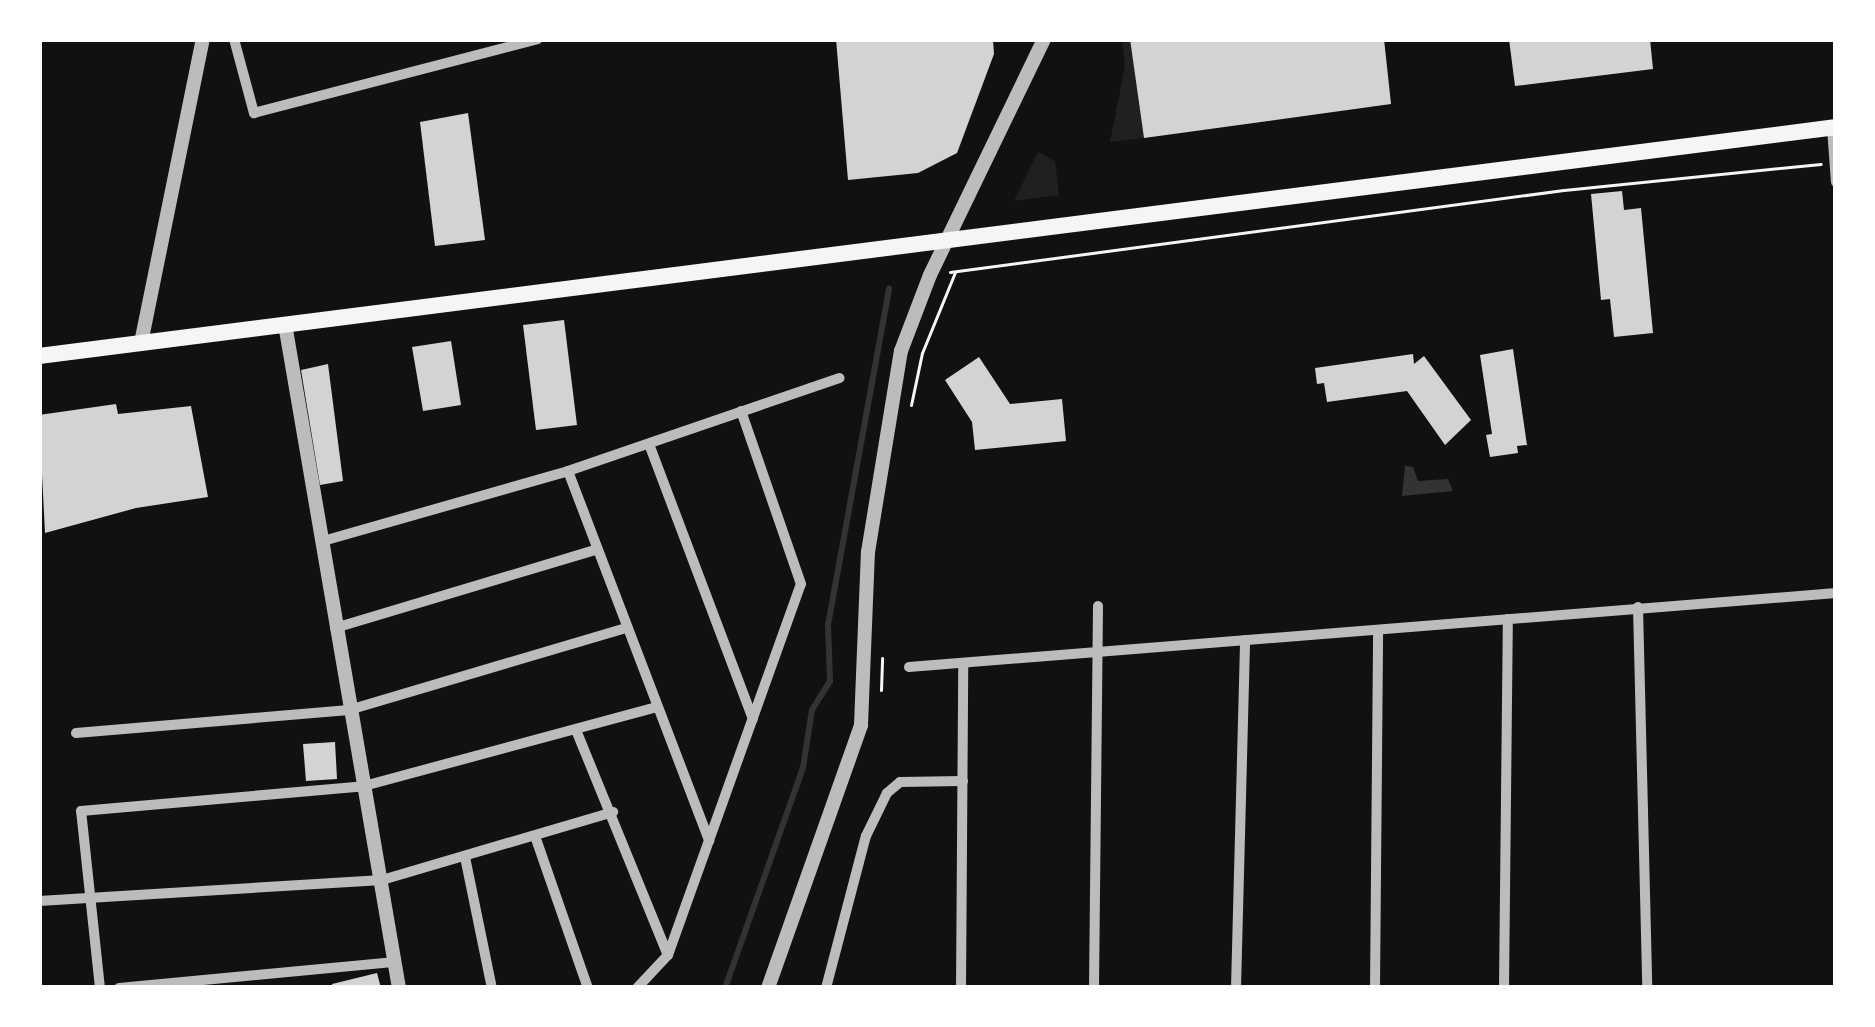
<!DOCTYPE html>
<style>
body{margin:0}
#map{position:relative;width:1875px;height:1027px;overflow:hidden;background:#111;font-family:"Golos Text",sans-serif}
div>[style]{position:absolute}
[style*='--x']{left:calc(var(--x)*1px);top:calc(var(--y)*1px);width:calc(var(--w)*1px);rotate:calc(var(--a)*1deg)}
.green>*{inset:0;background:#202020}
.water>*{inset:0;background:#333}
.stream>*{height:6px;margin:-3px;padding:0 3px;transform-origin:3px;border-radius:3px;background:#333}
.building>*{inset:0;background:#d3d3d3}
.path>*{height:3px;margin:-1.5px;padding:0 1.5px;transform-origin:1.5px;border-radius:1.5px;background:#f5f5f5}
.minor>*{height:10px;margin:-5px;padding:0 5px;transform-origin:5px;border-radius:5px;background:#bcbcbc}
.tertiary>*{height:14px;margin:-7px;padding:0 7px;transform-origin:7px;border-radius:7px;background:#bcbcbc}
.secondary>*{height:16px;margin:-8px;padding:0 8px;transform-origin:8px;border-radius:8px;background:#f5f5f5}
span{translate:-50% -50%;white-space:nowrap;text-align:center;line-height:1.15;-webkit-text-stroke:10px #fff;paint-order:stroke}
.frame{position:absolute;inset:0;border:42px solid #fff;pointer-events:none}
</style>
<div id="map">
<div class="green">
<i style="clip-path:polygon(1122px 39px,1130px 39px,1144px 138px,1110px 142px,1125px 66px)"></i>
<i style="clip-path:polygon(1038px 152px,1055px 161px,1059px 195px,1014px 201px)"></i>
</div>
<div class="water">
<i style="clip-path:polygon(1405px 466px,1413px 467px,1418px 481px,1448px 479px,1453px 491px,1402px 496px)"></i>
</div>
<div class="stream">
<i style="--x:725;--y:988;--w:233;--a:-70.5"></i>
<i style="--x:803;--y:768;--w:59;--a:-81.2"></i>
<i style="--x:812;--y:710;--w:34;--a:-58"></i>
<i style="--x:830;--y:681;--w:56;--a:-92"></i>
<i style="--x:828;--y:625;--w:342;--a:-79.7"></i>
</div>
<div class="building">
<i style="clip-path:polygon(836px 39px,993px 39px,994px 54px,957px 153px,918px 173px,848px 180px)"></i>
<i style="clip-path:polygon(1130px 39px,1384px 39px,1391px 104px,1144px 138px)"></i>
<i style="clip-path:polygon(1509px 39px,1650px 39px,1653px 69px,1515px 86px)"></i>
<i style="clip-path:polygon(468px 113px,485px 240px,435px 246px,420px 122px)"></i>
<i style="clip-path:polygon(1622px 191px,1624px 210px,1641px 208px,1653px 333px,1614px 337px,1610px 299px,1601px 300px,1591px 194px)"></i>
<i style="clip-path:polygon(564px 320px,577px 425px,536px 430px,523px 325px)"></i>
<i style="clip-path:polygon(451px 341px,461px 405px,423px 411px,412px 347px)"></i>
<i style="clip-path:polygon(1513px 349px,1527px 445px,1517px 446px,1518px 453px,1490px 457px,1486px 435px,1492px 434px,1480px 355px)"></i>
<i style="clip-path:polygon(1413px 354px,1414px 364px,1424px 356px,1471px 420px,1445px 445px,1407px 391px,1327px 402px,1324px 383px,1317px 384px,1315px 368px)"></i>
<i style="clip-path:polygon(979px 357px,1010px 404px,1062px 399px,1066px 441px,975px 450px,972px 422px,945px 380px)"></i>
<i style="clip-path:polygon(328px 364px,343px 481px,320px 485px,301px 370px)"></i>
<i style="clip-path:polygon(116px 404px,118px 414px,191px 406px,208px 497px,136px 508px,45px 533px,39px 415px)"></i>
<i style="clip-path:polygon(335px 742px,337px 779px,306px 781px,303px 744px)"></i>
<i style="clip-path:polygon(377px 973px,381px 988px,333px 988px,332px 984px)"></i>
</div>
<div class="path">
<i style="--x:950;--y:272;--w:619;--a:-7.61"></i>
<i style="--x:1564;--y:190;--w:258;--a:-5.8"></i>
<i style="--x:911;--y:405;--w:53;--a:-78.1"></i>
<i style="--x:922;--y:353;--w:87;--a:-67.8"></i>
<i style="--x:881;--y:690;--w:32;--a:-88"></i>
</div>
<div class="minor">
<i style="--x:234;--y:39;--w:77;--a:74.9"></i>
<i style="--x:254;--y:113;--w:293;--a:-14.6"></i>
<i style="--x:1832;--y:128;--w:54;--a:85.8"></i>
<i style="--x:649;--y:444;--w:294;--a:69.3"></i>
<i style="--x:568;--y:471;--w:396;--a:69.1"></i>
<i style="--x:323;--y:541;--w:255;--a:-15.9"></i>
<i style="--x:568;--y:471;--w:287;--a:-18.9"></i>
<i style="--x:1638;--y:607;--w:381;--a:88.6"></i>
<i style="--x:335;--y:628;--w:271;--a:-16.7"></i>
<i style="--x:909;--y:667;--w:930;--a:-4.56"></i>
<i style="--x:576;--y:730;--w:243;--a:67.8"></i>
<i style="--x:76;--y:733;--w:274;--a:-4.8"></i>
<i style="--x:349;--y:710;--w:288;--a:-16.5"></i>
<i style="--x:535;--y:836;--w:161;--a:70.8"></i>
<i style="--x:465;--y:857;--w:134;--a:78.4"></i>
<i style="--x:39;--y:901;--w:344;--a:-3.5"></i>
<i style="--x:382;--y:880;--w:241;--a:-16.4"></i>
<i style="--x:100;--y:988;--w:178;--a:-96.1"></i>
<i style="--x:81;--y:811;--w:284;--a:-5"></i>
<i style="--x:364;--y:786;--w:302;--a:-15.1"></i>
<i style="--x:119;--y:988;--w:275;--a:-5.4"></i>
<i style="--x:637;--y:988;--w:45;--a:-46.8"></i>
<i style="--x:668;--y:955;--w:394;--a:-70.3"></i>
<i style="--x:801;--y:584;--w:183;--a:-109.1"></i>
<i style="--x:826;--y:988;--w:157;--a:-75.3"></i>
<i style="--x:866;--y:836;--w:48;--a:-64"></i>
<i style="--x:887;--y:793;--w:17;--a:-40"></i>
<i style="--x:900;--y:782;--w:63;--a:-0.9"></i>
<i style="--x:961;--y:988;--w:325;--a:-89.6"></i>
<i style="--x:1094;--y:988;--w:382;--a:-89.4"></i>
<i style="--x:1236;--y:988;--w:348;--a:-88.5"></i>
<i style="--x:1375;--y:988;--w:358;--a:-89.5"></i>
<i style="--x:1504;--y:988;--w:369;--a:-89.4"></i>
</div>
<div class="tertiary">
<i style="--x:285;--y:324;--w:674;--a:80.26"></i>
<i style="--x:141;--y:343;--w:310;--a:-78.5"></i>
<i style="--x:768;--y:988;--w:279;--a:-70.5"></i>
<i style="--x:861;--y:725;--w:173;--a:-87.7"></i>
<i style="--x:868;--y:552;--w:204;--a:-80.7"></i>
<i style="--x:901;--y:351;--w:81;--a:-69.1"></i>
<i style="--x:930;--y:275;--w:262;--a:-64.2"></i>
</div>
<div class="secondary">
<i style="--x:39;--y:356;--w:1812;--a:-7.26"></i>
</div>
<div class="frame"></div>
</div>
